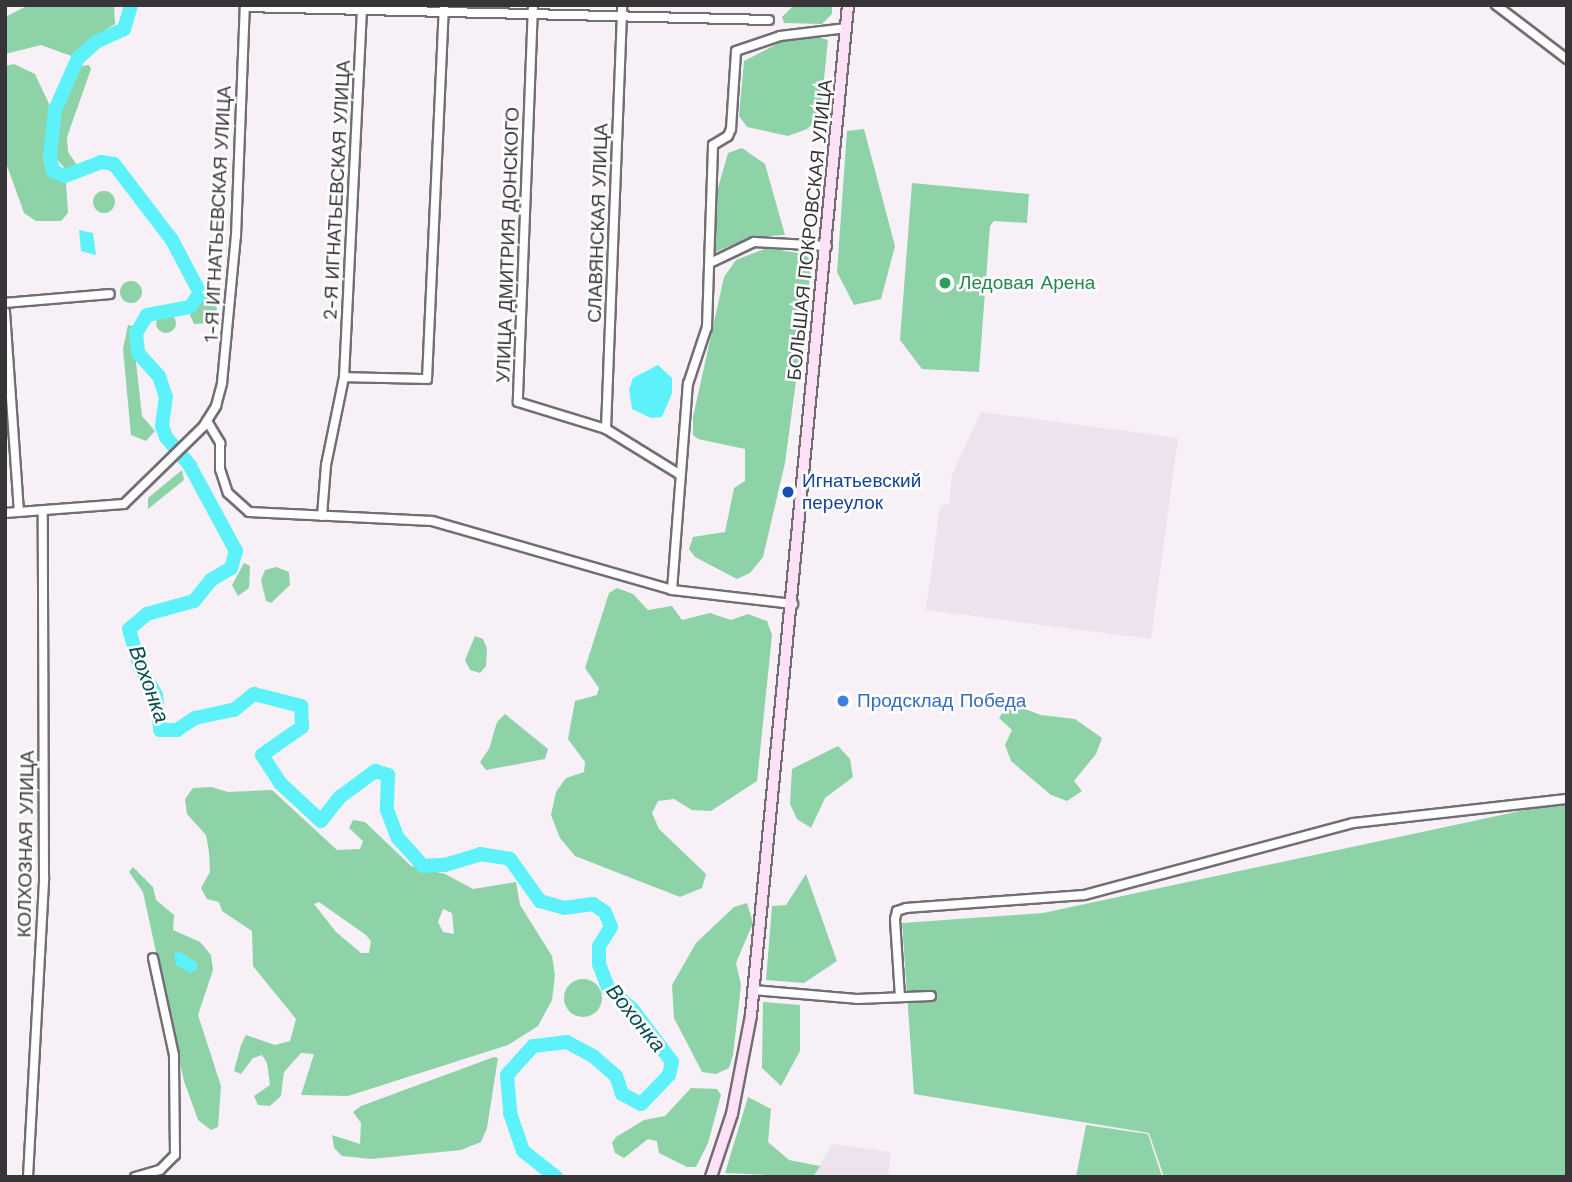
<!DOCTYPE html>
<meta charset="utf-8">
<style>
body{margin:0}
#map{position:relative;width:1572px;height:1182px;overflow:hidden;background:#f7f0f7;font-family:"Work Sans",sans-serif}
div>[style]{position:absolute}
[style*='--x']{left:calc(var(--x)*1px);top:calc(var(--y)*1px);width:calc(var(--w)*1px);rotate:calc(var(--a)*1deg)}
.built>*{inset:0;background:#eee2ef}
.green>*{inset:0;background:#8ed2a7}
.round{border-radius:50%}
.water>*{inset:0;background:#5df1f9}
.river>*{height:14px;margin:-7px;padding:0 7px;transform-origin:7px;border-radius:7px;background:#5df1f9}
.roads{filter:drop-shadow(2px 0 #736d74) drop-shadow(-2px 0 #736d74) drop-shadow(0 2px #736d74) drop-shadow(0 -2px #736d74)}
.street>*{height:8px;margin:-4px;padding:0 4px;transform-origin:4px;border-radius:4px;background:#fff}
.secondary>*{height:10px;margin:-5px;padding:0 5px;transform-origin:5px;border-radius:5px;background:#fde1f6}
.dots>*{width:19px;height:19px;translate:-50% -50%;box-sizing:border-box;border:4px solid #fff;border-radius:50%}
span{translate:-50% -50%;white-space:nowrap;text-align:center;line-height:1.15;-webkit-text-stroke:5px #fff;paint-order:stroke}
.street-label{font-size:19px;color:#383538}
.leisure-label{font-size:19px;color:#27864d}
.left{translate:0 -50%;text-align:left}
.transit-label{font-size:19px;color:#164399}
.shop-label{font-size:19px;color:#366cbe}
.water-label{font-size:21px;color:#054b4f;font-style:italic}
.frame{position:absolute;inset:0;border:7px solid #383538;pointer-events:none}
</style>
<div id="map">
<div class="built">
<i style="clip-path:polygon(981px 412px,1178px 438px,1151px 639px,926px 610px,940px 506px,949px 503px,952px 475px)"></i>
<i style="clip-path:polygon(832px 1144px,891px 1152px,888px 1177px,813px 1177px)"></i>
</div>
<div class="green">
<i style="clip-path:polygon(29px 5px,114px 5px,115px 24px,85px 43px,74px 57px,41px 45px,5px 54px,5px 17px)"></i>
<i style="clip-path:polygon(794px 5px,832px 5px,832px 14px,822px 24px,784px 23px,782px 17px)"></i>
<i style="clip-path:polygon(814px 36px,828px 40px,820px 117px,807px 129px,788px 136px,747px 127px,739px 116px,744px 61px,783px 41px)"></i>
<i style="clip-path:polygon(14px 64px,35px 74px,50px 106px,43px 158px,47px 173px,66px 183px,68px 213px,61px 221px,36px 221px,24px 213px,5px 160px,5px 66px)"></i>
<i style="clip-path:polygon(89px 65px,91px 69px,67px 137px,68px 152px,77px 165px,67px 171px,55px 157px,61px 110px,75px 75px,81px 66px)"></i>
<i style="clip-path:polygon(864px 129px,895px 246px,881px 299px,854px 305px,837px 272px,847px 131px)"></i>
<i style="clip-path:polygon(742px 148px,765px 164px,785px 235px,753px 237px,715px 252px,716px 195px,728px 153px)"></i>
<i style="clip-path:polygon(912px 183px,1029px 194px,1027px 223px,994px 221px,990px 226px,979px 372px,922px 369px,900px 340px)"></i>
<i class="round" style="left:93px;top:191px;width:22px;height:22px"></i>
<i style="clip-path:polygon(767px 248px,804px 254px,812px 261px,785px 463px,763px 557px,750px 573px,737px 579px,695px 557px,689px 549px,693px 537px,725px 532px,734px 488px,745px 481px,745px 449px,698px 439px,693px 435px,693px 417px,724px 277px,736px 260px)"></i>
<i class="round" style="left:120px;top:281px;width:22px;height:22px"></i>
<i style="clip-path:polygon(207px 294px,216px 295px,217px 316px,212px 323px,194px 324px,190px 315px)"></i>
<i class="round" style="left:156px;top:313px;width:20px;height:20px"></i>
<i style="clip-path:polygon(128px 325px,132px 326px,142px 416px,155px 431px,146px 441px,131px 435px,123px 349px)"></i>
<i style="clip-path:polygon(182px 470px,184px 480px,148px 509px,148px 498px)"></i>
<i style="clip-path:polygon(244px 563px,250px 566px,249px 588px,238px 596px,232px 585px)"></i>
<i style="clip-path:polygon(276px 567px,289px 572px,290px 585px,271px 603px,266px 601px,261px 580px,265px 570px)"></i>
<i style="clip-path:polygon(617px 588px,633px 594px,648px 610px,672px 606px,682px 620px,710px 613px,731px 620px,748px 614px,767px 621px,772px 635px,757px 781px,711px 811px,692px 810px,674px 799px,658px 801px,652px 813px,659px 829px,706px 874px,702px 888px,680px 897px,575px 856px,560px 838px,551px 815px,556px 792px,566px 778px,584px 772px,585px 762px,568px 739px,575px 701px,597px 695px,599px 688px,585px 668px,609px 593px)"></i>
<i style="clip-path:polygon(475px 636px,483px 639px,487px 649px,486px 666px,480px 673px,470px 670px,465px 660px)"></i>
<i style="clip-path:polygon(1009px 703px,1041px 715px,1075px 719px,1102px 738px,1096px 754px,1074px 781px,1082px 791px,1067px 801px,1051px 795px,1011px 761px,1005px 745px,1012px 730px,999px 718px)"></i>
<i style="clip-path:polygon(505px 714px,548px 749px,545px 759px,486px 770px,480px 762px,489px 749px,497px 722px)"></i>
<i style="clip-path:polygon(838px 746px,850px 759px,853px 777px,825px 798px,811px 828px,797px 819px,790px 804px,792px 769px)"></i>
<i style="clip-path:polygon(evenodd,211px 787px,228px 792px,272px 790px,337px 850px,360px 849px,363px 841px,349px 828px,353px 820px,365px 822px,411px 866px,445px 874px,473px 889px,516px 882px,520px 905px,552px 956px,555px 975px,552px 1000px,538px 1026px,508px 1045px,348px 1096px,301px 1095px,314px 1054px,301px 1053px,284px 1072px,281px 1096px,270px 1106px,258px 1105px,254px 1096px,270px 1085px,267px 1063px,262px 1055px,253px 1058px,241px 1074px,234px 1071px,241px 1045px,246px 1035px,275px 1045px,290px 1041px,296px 1019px,253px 966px,252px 931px,222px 911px,219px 902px,207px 899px,201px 888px,210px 872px,209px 852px,206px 835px,187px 814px,185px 799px,193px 788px,211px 787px,319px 902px,366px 935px,371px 941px,369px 953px,361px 953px,336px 932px,314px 904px,319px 902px,211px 787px,443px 909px,452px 913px,454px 934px,443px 932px,438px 922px,443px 909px)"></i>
<i style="clip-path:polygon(1567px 801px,1567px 1177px,1164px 1177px,1149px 1133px,914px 1094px,902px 923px,1043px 913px)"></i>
<i style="clip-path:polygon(133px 867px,153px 887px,156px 900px,174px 915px,173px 930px,200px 942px,211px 955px,213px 970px,198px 1015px,221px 1086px,218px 1127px,211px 1130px,198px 1120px,184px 1081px,143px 892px,129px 872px)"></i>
<i style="clip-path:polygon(806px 874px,837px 961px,804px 983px,766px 980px,772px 906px,786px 905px)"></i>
<i style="clip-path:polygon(747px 903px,753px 923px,736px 963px,741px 985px,733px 1055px,729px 1068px,716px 1074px,702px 1072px,674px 1018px,672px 985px,696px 943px,734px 907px)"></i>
<i class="round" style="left:564px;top:979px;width:38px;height:38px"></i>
<i style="clip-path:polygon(763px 1002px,800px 1005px,800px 1051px,781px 1086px,762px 1068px)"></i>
<i style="clip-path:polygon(494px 1057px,498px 1058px,487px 1128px,481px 1142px,461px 1150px,371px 1159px,342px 1156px,334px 1148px,332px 1135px,360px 1144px,361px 1123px,353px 1112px,361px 1106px)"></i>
<i style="clip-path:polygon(691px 1088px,717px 1089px,721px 1095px,708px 1143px,696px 1167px,687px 1167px,659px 1153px,657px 1141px,648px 1139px,624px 1158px,615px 1153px,612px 1143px,616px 1137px,644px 1120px,665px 1116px)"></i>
<i style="clip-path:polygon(748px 1097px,771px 1109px,768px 1142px,789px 1160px,820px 1166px,813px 1177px,725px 1173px)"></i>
<i style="clip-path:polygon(1086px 1125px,1148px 1134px,1162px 1177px,1076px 1177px)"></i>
</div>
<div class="water">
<i style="clip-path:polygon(79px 230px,93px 233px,96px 255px,81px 251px)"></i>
<i style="clip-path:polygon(658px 365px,672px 378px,672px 393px,662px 417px,651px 418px,632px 409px,629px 389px,633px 378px)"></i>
<i style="clip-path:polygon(180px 952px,197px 963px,197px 969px,190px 973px,176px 965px,174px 953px)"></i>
</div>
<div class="river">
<i style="--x:131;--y:5;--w:25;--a:106"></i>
<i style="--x:124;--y:29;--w:31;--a:155"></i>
<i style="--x:96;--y:42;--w:24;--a:138"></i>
<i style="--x:78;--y:58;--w:57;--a:113.9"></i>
<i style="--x:55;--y:110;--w:46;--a:96.2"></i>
<i style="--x:50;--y:156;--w:15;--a:79"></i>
<i style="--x:53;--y:171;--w:13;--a:23"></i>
<i style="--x:65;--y:176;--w:39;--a:-21"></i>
<i style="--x:101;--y:162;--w:13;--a:9"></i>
<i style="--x:114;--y:164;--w:96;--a:52.7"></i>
<i style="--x:172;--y:240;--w:60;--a:62.2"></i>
<i style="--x:200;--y:293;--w:17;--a:126"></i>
<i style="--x:190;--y:307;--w:44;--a:169.5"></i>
<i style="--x:147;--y:315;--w:21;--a:121"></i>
<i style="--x:136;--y:333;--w:20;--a:84"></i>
<i style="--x:138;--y:353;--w:31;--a:48"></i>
<i style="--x:159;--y:376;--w:22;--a:72"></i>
<i style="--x:166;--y:397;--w:29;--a:98"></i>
<i style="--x:162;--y:426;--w:12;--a:70"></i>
<i style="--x:166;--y:437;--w:38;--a:50"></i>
<i style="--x:190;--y:466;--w:97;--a:61.6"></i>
<i style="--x:236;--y:551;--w:18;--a:106"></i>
<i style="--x:231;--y:568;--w:23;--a:149"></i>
<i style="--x:211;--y:580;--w:27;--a:129"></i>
<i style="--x:194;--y:601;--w:49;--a:164.5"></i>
<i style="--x:147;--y:614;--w:23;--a:140"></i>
<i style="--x:129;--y:629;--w:41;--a:74.2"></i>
<i style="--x:140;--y:668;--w:31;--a:59"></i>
<i style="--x:156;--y:695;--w:35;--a:83"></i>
<i style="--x:160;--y:730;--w:17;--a:0"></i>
<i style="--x:177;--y:730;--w:22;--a:-34"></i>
<i style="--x:195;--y:718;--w:40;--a:-12"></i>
<i style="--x:234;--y:710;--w:26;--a:-39"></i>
<i style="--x:254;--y:694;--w:49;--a:14.3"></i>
<i style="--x:301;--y:706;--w:21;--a:87"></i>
<i style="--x:302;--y:727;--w:49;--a:145"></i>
<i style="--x:262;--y:755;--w:33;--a:57"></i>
<i style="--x:280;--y:783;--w:56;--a:42.8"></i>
<i style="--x:321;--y:821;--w:31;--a:-52"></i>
<i style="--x:340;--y:797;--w:44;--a:-36.6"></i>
<i style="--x:375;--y:771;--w:14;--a:17"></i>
<i style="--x:388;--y:775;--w:35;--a:92"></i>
<i style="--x:387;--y:810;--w:30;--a:69"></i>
<i style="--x:398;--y:838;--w:38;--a:48"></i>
<i style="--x:423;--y:866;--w:22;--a:-3"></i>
<i style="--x:445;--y:865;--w:37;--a:-17"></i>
<i style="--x:480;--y:854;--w:30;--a:9"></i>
<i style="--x:510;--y:859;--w:52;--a:54.5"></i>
<i style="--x:540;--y:901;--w:25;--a:16"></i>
<i style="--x:564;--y:908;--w:29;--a:-8"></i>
<i style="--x:593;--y:904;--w:14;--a:34"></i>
<i style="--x:605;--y:912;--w:16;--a:68"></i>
<i style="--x:611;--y:927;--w:22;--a:122"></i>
<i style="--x:599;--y:946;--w:18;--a:90"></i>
<i style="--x:599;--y:964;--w:26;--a:69"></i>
<i style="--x:608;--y:988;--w:33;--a:41"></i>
<i style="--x:633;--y:1010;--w:65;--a:53.1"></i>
<i style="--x:672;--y:1062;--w:13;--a:103"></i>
<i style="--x:669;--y:1075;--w:40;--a:134"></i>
<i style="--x:641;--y:1104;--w:21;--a:-152"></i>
<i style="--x:622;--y:1094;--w:19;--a:-108"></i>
<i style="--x:616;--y:1076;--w:30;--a:-139"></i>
<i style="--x:593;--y:1056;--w:30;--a:-152"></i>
<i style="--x:567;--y:1042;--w:34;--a:173"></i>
<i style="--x:533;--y:1046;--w:39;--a:132"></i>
<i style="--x:507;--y:1075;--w:38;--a:85"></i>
<i style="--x:510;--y:1113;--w:40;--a:71.1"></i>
<i style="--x:523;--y:1151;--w:42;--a:38.2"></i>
</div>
<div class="roads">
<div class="street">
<i style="--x:533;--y:5;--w:397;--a:92.2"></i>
<i style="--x:518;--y:402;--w:92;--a:17.1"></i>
<i style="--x:606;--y:429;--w:86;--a:31.7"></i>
<i style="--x:1496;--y:5;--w:89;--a:37.3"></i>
<i style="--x:245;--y:7;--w:524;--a:1.42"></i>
<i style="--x:710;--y:263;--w:49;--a:-25.5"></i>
<i style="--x:754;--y:242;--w:73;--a:3.1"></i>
<i style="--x:5;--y:303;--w:105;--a:-4.9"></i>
<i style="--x:5;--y:312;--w:200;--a:86"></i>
<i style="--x:344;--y:377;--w:83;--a:1.4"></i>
<i style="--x:427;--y:379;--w:374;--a:-87.4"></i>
<i style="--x:207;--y:421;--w:26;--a:59"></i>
<i style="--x:220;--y:443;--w:26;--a:90"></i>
<i style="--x:220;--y:469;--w:25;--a:72"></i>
<i style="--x:228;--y:493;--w:28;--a:42"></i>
<i style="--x:249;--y:512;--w:183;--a:2.8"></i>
<i style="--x:432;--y:521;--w:250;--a:16"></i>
<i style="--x:672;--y:590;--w:122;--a:6.6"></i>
<i style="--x:606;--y:429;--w:424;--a:-87.8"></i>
<i style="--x:5;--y:513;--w:119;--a:-4.3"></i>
<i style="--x:124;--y:504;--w:110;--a:-44.3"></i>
<i style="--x:203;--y:427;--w:25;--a:-58"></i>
<i style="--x:216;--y:406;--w:24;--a:-75"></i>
<i style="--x:222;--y:383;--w:148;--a:-84.6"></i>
<i style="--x:236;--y:236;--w:231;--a:-87.8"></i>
<i style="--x:322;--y:516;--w:51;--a:-85.5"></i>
<i style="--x:326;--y:465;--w:90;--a:-78.4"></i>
<i style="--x:344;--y:377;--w:372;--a:-87.2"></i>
<i style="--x:672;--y:590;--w:207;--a:-85.6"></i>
<i style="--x:688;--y:384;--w:60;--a:-71.6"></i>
<i style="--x:707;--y:327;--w:182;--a:-88.1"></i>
<i style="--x:713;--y:145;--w:17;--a:-31"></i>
<i style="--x:728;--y:136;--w:8;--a:-67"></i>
<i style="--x:731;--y:129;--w:78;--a:-86.3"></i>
<i style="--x:736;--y:51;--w:46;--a:-18.8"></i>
<i style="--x:780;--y:36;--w:67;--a:-6.8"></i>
<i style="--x:753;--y:990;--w:104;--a:4.9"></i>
<i style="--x:857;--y:999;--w:74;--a:-2.3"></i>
<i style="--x:900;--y:997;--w:78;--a:-93.7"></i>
<i style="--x:895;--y:919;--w:8;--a:-76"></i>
<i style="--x:897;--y:911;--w:9;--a:-18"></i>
<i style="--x:906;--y:908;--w:178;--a:-4.2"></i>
<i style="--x:1084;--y:895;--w:278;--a:-15"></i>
<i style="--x:1353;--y:823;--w:215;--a:-6.4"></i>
<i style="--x:28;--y:1177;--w:300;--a:-86.9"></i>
<i style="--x:44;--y:877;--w:366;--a:-90.2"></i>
<i style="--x:135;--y:1177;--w:26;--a:-16"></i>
<i style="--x:160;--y:1170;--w:21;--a:-45"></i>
<i style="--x:175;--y:1155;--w:100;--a:-90.6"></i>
<i style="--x:174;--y:1055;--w:99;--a:-102.2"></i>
</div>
<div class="secondary">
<i style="--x:711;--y:1177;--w:66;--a:-71.6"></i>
<i style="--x:732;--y:1114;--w:101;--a:-79.1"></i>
<i style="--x:751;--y:1015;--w:1015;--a:-84.51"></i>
</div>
</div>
<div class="dots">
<i style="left:945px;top:283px;background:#2e9e5b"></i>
<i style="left:788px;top:492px;background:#1a4fb4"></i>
<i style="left:843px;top:701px;background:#3f7fe0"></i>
</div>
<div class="street-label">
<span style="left:337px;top:190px;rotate:-87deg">2-Я ИГНАТЬЕВСКАЯ УЛИЦА</span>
<span style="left:218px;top:214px;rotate:-87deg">1-Я ИГНАТЬЕВСКАЯ УЛИЦА</span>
<span style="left:598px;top:223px;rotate:-88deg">СЛАВЯНСКАЯ УЛИЦА</span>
<span style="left:810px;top:230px;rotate:-84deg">БОЛЬШАЯ ПОКРОВСКАЯ УЛИЦА</span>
<span style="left:508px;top:245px;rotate:-88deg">УЛИЦА ДМИТРИЯ ДОНСКОГО</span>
<span style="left:26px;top:844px;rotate:-89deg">КОЛХОЗНАЯ УЛИЦА</span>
</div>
<div class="leisure-label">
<span class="left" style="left:959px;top:283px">Ледовая Арена</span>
</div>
<div class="transit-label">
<span class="left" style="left:802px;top:492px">Игнатьевский<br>переулок</span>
</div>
<div class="shop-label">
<span class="left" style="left:857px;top:701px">Продсклад Победа</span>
</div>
<div class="water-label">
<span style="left:149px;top:684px;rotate:70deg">Вохонка</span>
<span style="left:636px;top:1018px;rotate:51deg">Вохонка</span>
</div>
<div class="frame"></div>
</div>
